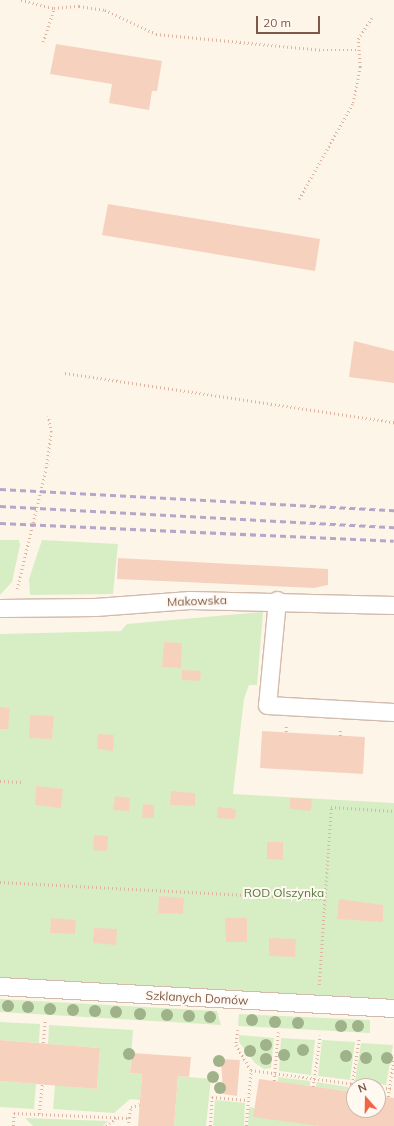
<!DOCTYPE html>
<meta charset="utf-8">
<style>
body{margin:0}
#map{position:relative;width:394px;height:1126px;overflow:hidden;background:#fef5e9;font-family:Mulish,sans-serif}
div>[style]{position:absolute}
[style*='--x']{left:calc(var(--x)*1px);top:calc(var(--y)*1px);width:calc(var(--w)*1px);rotate:calc(var(--a)*1deg)}
.green>*{inset:0;background:#d7eec5}
.building>*{inset:0;background:#f6d2be}
.path>*{height:2.5px;margin-top:-1.25px;transform-origin:0;background:repeating-linear-gradient(90deg,#dcb4a0 0 1px,transparent 0 4px)}
.roads{filter:drop-shadow(1px 0 #d2bbad) drop-shadow(-1px 0 #d2bbad) drop-shadow(0 1px #d2bbad) drop-shadow(0 -1px #d2bbad)}
.minor>*{height:17px;margin:-8.5px;padding:0 8.5px;transform-origin:8.5px;border-radius:8.5px;background:#fff}
.rail>*{height:3px;margin-top:-1.5px;transform-origin:0;background:repeating-linear-gradient(90deg,#b7a5ca 0 6px,transparent 0 10px)}
.trees>*{width:12px;height:12px;margin:-6px;border-radius:50%;background:#9fb28a}
span{translate:-50% -50%;white-space:nowrap;text-align:center;line-height:1.15;-webkit-text-stroke:4px #fff9f1;paint-order:stroke}
.street-label{font-size:12px;color:#7c5949}
.park-label{font-size:12px;color:#527c3d}
.north{position:absolute;left:346px;top:1078px;width:40px;height:40px;box-sizing:border-box;background:#fff9f1;border:1px solid #cbb9ae;border-radius:50%;rotate:340deg;font-size:11px;font-weight:700;line-height:16px;text-align:center;color:#7c5949}
.north::after{content:'';display:block;margin:auto;width:14px;height:18px;background:#f06345;clip-path:polygon(50% 0,100% 100%,50% 72%,0 100%)}
.scale{position:absolute;left:256px;top:16px;width:64px;height:18px;box-sizing:border-box;border:2px solid #7c5949;border-top:0;padding-left:5px;font-size:12px;line-height:14px;white-space:nowrap;color:#7c5949;-webkit-text-stroke:3px #fff9f1;paint-order:stroke}
</style>
<div id="map">
<div class="green">
<i style="clip-path:polygon(0 540px,19px 540px,20px 545px,12px 582px,0 595px)"></i>
<i style="clip-path:polygon(42px 540px,118px 544px,113px 594px,30px 595px,29px 579px)"></i>
<i style="clip-path:polygon(263px 612px,257px 685px,249px 685px,244px 699px,233px 794px,394px 803px,394px 1001px,0 979px,0 634px,121px 631px,127px 624px)"></i>
<i style="clip-path:polygon(0 999px,217px 1011px,221px 1025px,0 1012px)"></i>
<i style="clip-path:polygon(239px 1014px,370px 1020px,370px 1033px,238px 1026px)"></i>
<i style="clip-path:polygon(0 1022px,40px 1024px,39px 1043px,0 1040px)"></i>
<i style="clip-path:polygon(49px 1025px,133px 1030px,130px 1073px,142px 1074px,140px 1100px,130px 1099px,114px 1113px,53px 1109px,55px 1085px,97px 1089px,100px 1048px,48px 1044px)"></i>
<i style="clip-path:polygon(239px 1035px,274px 1038px,271px 1068px,264px 1069px,255px 1063px,239px 1042px)"></i>
<i style="clip-path:polygon(281px 1038px,315px 1040px,311px 1075px,279px 1071px)"></i>
<i style="clip-path:polygon(322px 1040px,355px 1042px,350px 1080px,318px 1076px)"></i>
<i style="clip-path:polygon(361px 1043px,393px 1045px,386px 1085px,355px 1081px)"></i>
<i style="clip-path:polygon(178px 1076px,211px 1079px,206px 1126px,174px 1126px)"></i>
<i style="clip-path:polygon(278px 1077px,310px 1081px,310px 1086px,278px 1082px)"></i>
<i style="clip-path:polygon(0 1081px,36px 1084px,34px 1109px,0 1107px)"></i>
<i style="clip-path:polygon(317px 1082px,348px 1087px,348px 1091px,316px 1087px)"></i>
<i style="clip-path:polygon(215px 1100px,245px 1103px,244px 1126px,213px 1126px)"></i>
<i style="clip-path:polygon(249px 1107px,255px 1108px,319px 1126px,248px 1126px)"></i>
<i style="clip-path:polygon(25px 1118px,108px 1121px,103px 1126px,33px 1126px)"></i>
</div>
<div class="building">
<i style="clip-path:polygon(56px 44px,162px 61px,157px 91px,152px 91px,149px 110px,109px 103px,112px 84px,50px 74px)"></i>
<i style="clip-path:polygon(108px 204px,320px 239px,315px 271px,102px 235px)"></i>
<i style="clip-path:polygon(354px 341px,394px 351px,394px 383px,349px 377px)"></i>
<i style="clip-path:polygon(118px 558px,328px 569px,328px 585px,314px 588px,117px 579px)"></i>
<i style="clip-path:polygon(164px 642px,182px 643px,181px 668px,162px 667px)"></i>
<i style="clip-path:polygon(182px 670px,201px 671px,200px 681px,182px 680px)"></i>
<i style="clip-path:polygon(0 707px,10px 708px,8px 729px,0 729px)"></i>
<i style="clip-path:polygon(30px 715px,54px 716px,52px 739px,29px 738px)"></i>
<i style="clip-path:polygon(262px 731px,365px 737px,363px 774px,260px 768px)"></i>
<i style="clip-path:polygon(98px 734px,114px 735px,113px 751px,97px 749px)"></i>
<i style="clip-path:polygon(36px 786px,63px 789px,61px 808px,35px 805px)"></i>
<i style="clip-path:polygon(171px 791px,195px 793px,195px 806px,170px 805px)"></i>
<i style="clip-path:polygon(115px 796px,130px 798px,129px 811px,113px 810px)"></i>
<i style="clip-path:polygon(290px 798px,312px 799px,311px 811px,290px 809px)"></i>
<i style="clip-path:polygon(143px 804px,154px 805px,154px 818px,142px 818px)"></i>
<i style="clip-path:polygon(218px 807px,236px 809px,235px 819px,217px 818px)"></i>
<i style="clip-path:polygon(94px 835px,108px 836px,107px 851px,93px 850px)"></i>
<i style="clip-path:polygon(267px 842px,283px 842px,283px 860px,267px 859px)"></i>
<i style="clip-path:polygon(159px 896px,184px 898px,183px 914px,158px 913px)"></i>
<i style="clip-path:polygon(339px 899px,383px 905px,383px 922px,337px 919px)"></i>
<i style="clip-path:polygon(51px 918px,76px 920px,75px 934px,50px 933px)"></i>
<i style="clip-path:polygon(225px 918px,247px 918px,247px 942px,226px 942px)"></i>
<i style="clip-path:polygon(94px 928px,117px 929px,116px 945px,93px 943px)"></i>
<i style="clip-path:polygon(269px 938px,296px 939px,295px 957px,269px 956px)"></i>
<i style="clip-path:polygon(0 1040px,100px 1048px,97px 1089px,0 1081px)"></i>
<i style="clip-path:polygon(132px 1053px,191px 1057px,189px 1077px,178px 1076px,174px 1126px,138px 1126px,142px 1074px,130px 1073px)"></i>
<i style="clip-path:polygon(221px 1059px,240px 1060px,237px 1096px,223px 1094px)"></i>
<i style="clip-path:polygon(259px 1079px,354px 1092px,354px 1110px,378px 1110px,378px 1096px,394px 1098px,394px 1126px,319px 1126px,253px 1117px)"></i>
</div>
<div class="path">
<i style="--x:21;--y:0;--w:34;--a:14"></i>
<i style="--x:54;--y:8;--w:25;--a:-5"></i>
<i style="--x:79;--y:6;--w:26;--a:9"></i>
<i style="--x:105;--y:10;--w:56;--a:25.2"></i>
<i style="--x:156;--y:34;--w:168;--a:5.5"></i>
<i style="--x:323;--y:50;--w:35;--a:0"></i>
<i style="--x:43;--y:42;--w:36;--a:-72"></i>
<i style="--x:299;--y:199;--w:110;--a:-60.6"></i>
<i style="--x:353;--y:103;--w:37;--a:-79"></i>
<i style="--x:360;--y:67;--w:28;--a:-94"></i>
<i style="--x:358;--y:39;--w:27;--a:-57"></i>
<i style="--x:65;--y:373;--w:333;--a:8.5"></i>
<i style="--x:17;--y:589;--w:124;--a:-76.5"></i>
<i style="--x:46;--y:468;--w:36;--a:-82"></i>
<i style="--x:51;--y:432;--w:16;--a:-101"></i>
<i style="--x:286;--y:732;--w:7;--a:-90"></i>
<i style="--x:340;--y:736;--w:8;--a:-90"></i>
<i style="--x:0;--y:781;--w:21;--a:3"></i>
<i style="--x:0;--y:882;--w:325;--a:3"></i>
<i style="--x:319;--y:985;--w:178;--a:-86.1"></i>
<i style="--x:331;--y:807;--w:63;--a:3.6"></i>
<i style="--x:238;--y:1030;--w:15;--a:98"></i>
<i style="--x:236;--y:1045;--w:29;--a:59"></i>
<i style="--x:251;--y:1070;--w:120;--a:7.7"></i>
<i style="--x:43;--y:1043;--w:24;--a:-85"></i>
<i style="--x:274;--y:1081;--w:49;--a:-85.3"></i>
<i style="--x:313;--y:1087;--w:52;--a:-82.3"></i>
<i style="--x:378;--y:1087;--w:16;--a:7"></i>
<i style="--x:351;--y:1092;--w:55;--a:-81.6"></i>
<i style="--x:388;--y:1097;--w:40;--a:-81.5"></i>
<i style="--x:39;--y:1114;--w:30;--a:-84"></i>
<i style="--x:129;--y:1118;--w:11;--a:-80"></i>
<i style="--x:131;--y:1107;--w:9;--a:-18"></i>
<i style="--x:13;--y:1126;--w:13;--a:-86"></i>
<i style="--x:14;--y:1113;--w:115;--a:2.5"></i>
<i style="--x:129;--y:1118;--w:8;--a:90"></i>
<i style="--x:106;--y:1126;--w:13;--a:-39"></i>
<i style="--x:210;--y:1126;--w:29;--a:-86"></i>
<i style="--x:212;--y:1097;--w:35;--a:5"></i>
<i style="--x:246;--y:1126;--w:56;--a:-84.9"></i>
</div>
<div class="roads">
<div class="minor">
<i style="--x:277;--y:600;--w:105;--a:95.4"></i>
<i style="--x:267;--y:705;--w:127;--a:3.2"></i>
<i style="--x:0;--y:608;--w:95;--a:-0.6"></i>
<i style="--x:95;--y:607;--w:95;--a:-4.2"></i>
<i style="--x:190;--y:600;--w:204;--a:1.4"></i>
<i style="--x:0;--y:986;--w:395;--a:3.2"></i>
</div>
</div>
<div class="rail">
<i style="--x:0;--y:489;--w:395;--a:3.1"></i>
<i style="--x:0;--y:506;--w:395;--a:3.1"></i>
<i style="--x:0;--y:523;--w:394;--a:2.6"></i>
</div>
<div class="trees">
<i style="left:8px;top:1006px"></i>
<i style="left:28px;top:1007px"></i>
<i style="left:50px;top:1009px"></i>
<i style="left:73px;top:1010px"></i>
<i style="left:95px;top:1011px"></i>
<i style="left:116px;top:1012px"></i>
<i style="left:140px;top:1014px"></i>
<i style="left:167px;top:1015px"></i>
<i style="left:189px;top:1016px"></i>
<i style="left:210px;top:1017px"></i>
<i style="left:252px;top:1020px"></i>
<i style="left:275px;top:1022px"></i>
<i style="left:298px;top:1023px"></i>
<i style="left:341px;top:1026px"></i>
<i style="left:358px;top:1026px"></i>
<i style="left:266px;top:1045px"></i>
<i style="left:303px;top:1050px"></i>
<i style="left:250px;top:1051px"></i>
<i style="left:129px;top:1054px"></i>
<i style="left:284px;top:1055px"></i>
<i style="left:346px;top:1056px"></i>
<i style="left:366px;top:1058px"></i>
<i style="left:387px;top:1058px"></i>
<i style="left:266px;top:1059px"></i>
<i style="left:219px;top:1061px"></i>
<i style="left:213px;top:1077px"></i>
<i style="left:220px;top:1088px"></i>
</div>
<div class="street-label">
<span style="left:197px;top:601px;rotate:-2deg">Makowska</span>
<span style="left:197px;top:998px;rotate:3deg">Szklanych Domów</span>
</div>
<div class="park-label">
<span style="left:284px;top:893px">ROD Olszynka</span>
</div>
<div class="north">N</div>
<div class="scale">20 m</div>
</div>
